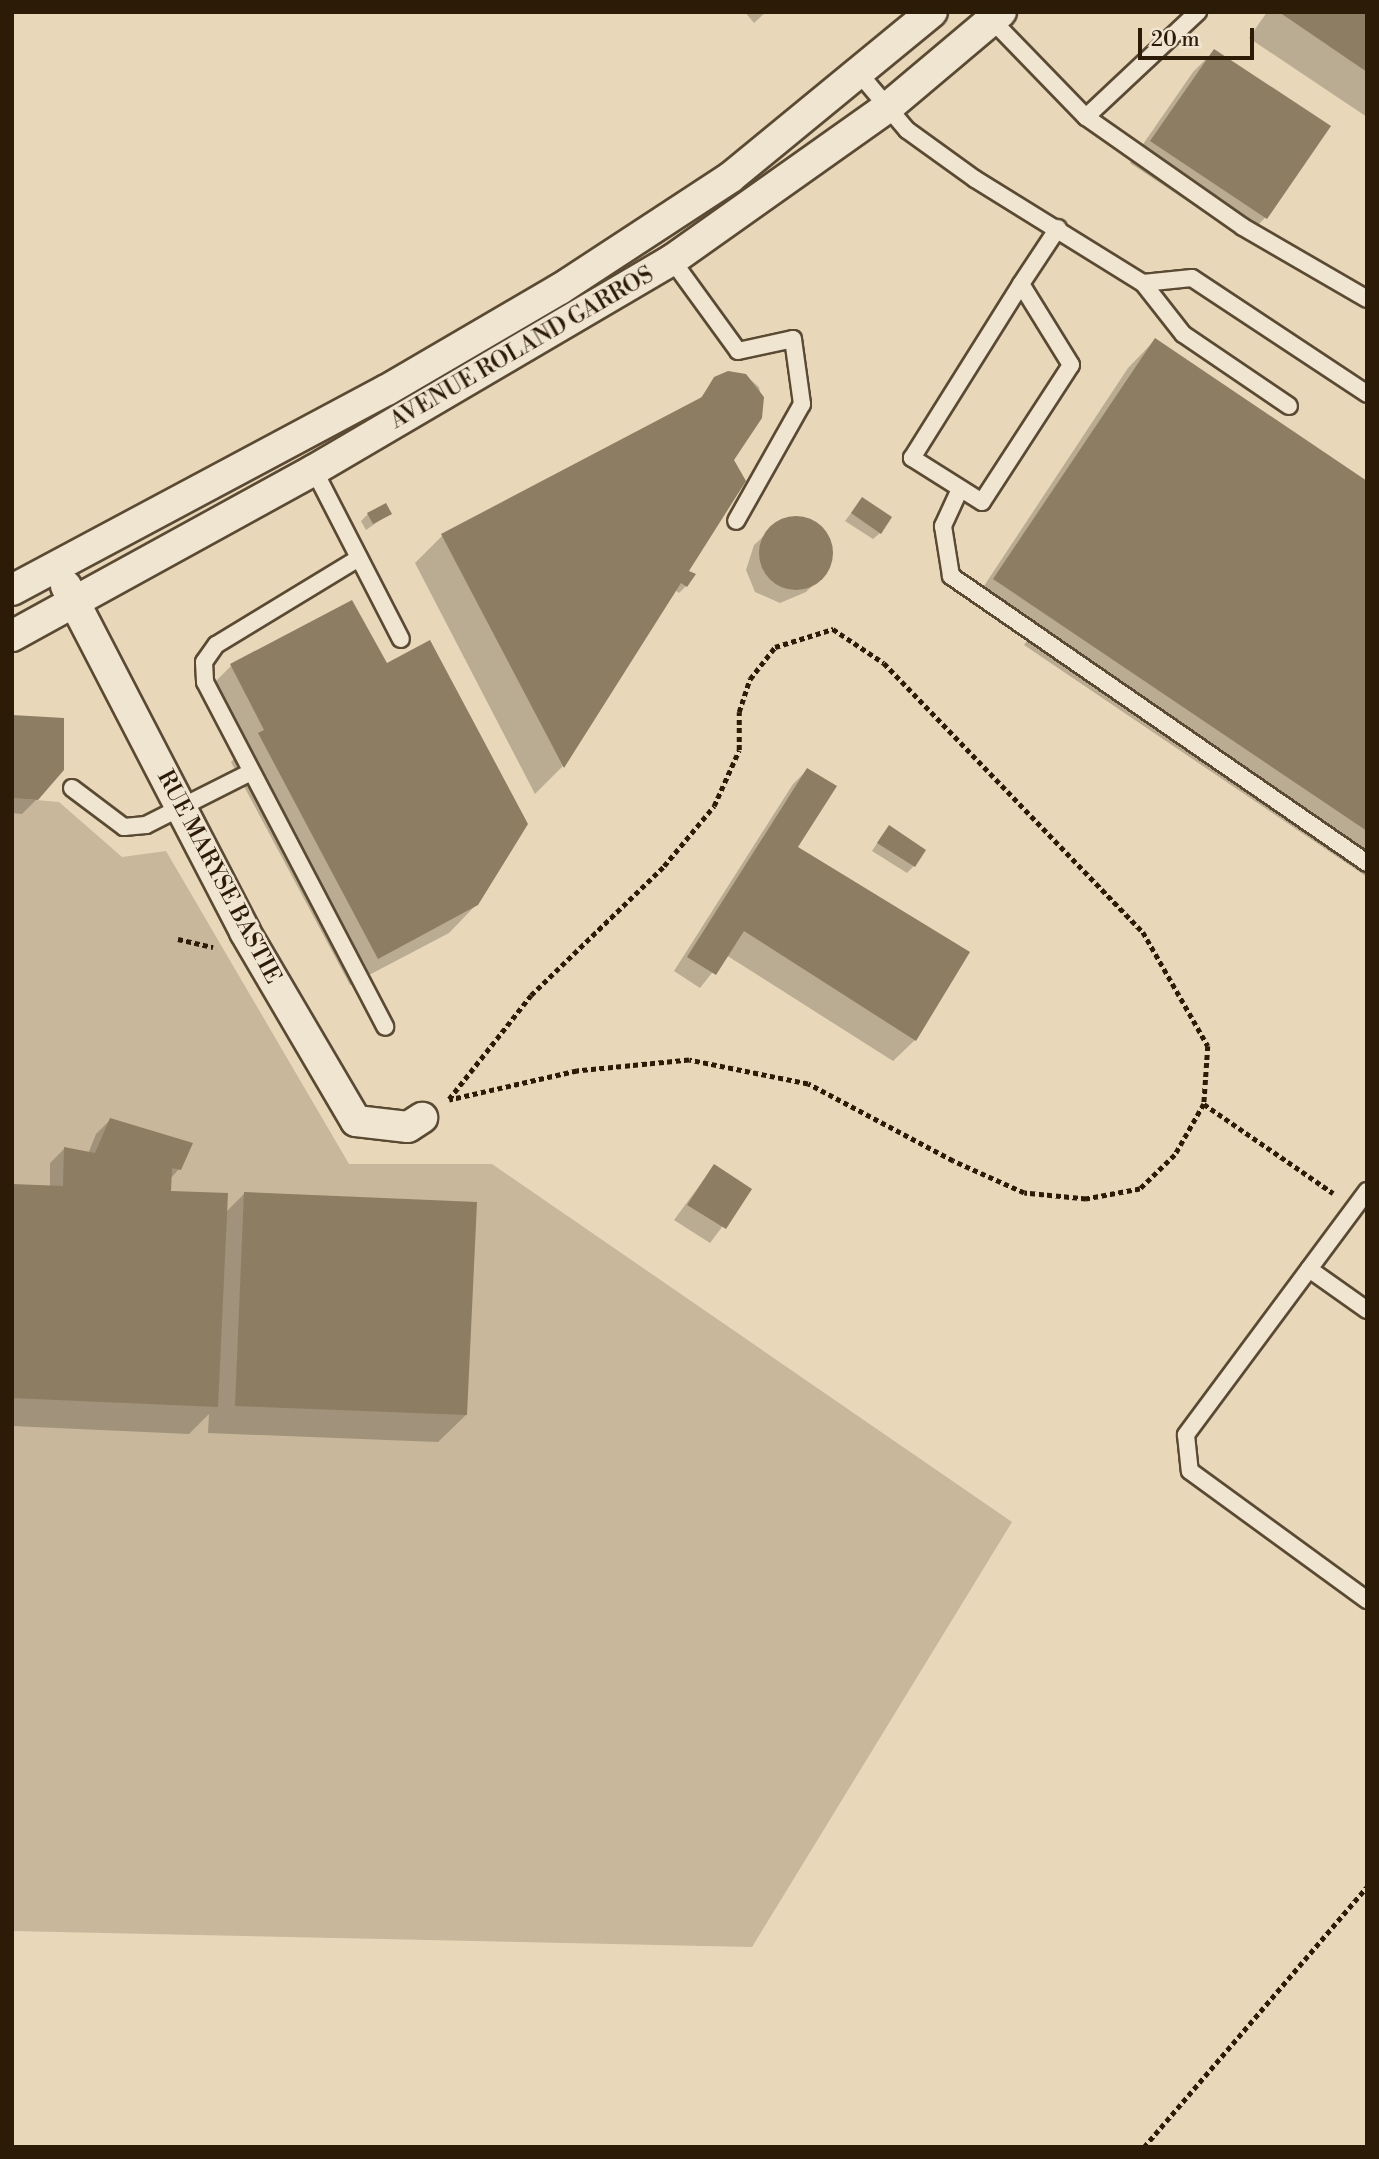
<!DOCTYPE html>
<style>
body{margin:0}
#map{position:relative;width:1379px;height:2159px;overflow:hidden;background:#e8d7b8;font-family:"Libre Bodoni",serif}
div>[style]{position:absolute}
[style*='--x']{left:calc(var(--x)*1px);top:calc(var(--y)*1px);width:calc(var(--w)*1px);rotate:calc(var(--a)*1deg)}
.green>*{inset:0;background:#c8b79a}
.shadow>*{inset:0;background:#0003}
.building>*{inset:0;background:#8d7d63}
.round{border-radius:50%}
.path>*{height:4.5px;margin-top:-2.25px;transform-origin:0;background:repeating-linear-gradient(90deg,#2b1b07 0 5px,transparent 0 8.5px)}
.roads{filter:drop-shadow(2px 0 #5a4a33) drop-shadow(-2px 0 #5a4a33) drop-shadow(0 2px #5a4a33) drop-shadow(0 -2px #5a4a33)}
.service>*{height:16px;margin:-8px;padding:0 8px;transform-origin:8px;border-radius:8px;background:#f0e5d1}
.minor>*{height:30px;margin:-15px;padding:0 15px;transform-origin:15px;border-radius:15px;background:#f0e5d1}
span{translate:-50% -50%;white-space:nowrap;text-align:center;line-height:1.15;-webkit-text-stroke:5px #f0e5d1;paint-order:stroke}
.street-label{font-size:23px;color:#2b1b07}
.frame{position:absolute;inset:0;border:14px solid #2b1b07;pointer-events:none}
.scale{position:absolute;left:1138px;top:28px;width:116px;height:32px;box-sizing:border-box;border:4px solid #2b1b07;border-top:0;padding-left:9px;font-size:21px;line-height:24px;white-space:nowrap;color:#2b1b07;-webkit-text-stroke:5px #f0e5d1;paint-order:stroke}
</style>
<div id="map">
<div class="green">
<i style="clip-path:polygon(12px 798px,59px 802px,122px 857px,166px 851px,349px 1164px,492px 1164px,1012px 1522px,752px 1947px,12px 1931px)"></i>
</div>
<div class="shadow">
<i style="clip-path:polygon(745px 12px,766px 12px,754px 23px)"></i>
<i style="clip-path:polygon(1267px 12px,1367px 12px,1367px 117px,1249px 38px)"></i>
<i style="clip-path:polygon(1214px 51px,1328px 127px,1265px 218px,1244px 239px,1130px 163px,1193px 72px)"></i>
<i style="clip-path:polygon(1155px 340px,1367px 483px,1367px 877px,1024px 645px,1029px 638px,974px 601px,1128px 368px)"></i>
<i style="clip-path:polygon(745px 375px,759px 387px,763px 406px,732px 460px,684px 579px,686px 586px,679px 593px,675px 590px,562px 767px,535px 794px,415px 563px,442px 536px,699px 400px,715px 378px)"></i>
<i style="clip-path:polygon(862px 499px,880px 533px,873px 539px,845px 521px)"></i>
<i style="clip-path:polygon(368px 514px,389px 514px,366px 530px,361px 521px)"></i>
<i style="clip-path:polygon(797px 517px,821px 528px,831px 554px,821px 577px,806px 592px,780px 603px,755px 592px,746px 570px,754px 545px,782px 520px)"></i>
<i style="clip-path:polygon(231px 666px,477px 904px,449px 933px,350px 985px,231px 762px,236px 757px,204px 693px)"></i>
<i style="clip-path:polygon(12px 717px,37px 799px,22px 814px,12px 813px)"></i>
<i style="clip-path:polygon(807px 770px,795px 847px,968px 953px,915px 1040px,893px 1061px,726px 955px,700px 988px,674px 971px,793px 784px)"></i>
<i style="clip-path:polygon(883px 834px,914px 866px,907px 873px,872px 851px)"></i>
<i style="clip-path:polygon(110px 1120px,179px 1169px,170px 1179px,167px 1192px,225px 1213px,245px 1193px,466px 1415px,438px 1442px,208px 1433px,209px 1414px,189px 1434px,12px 1426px,12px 1186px,50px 1187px,50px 1163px,64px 1149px,88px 1154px,96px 1134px)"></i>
<i style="clip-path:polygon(714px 1166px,750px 1190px,710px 1243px,674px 1220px)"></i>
</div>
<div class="building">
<i style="clip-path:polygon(1279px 12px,1367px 12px,1367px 72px)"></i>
<i style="clip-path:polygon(1214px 49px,1331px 126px,1267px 219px,1150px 141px)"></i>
<i style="clip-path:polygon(1155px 338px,1367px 481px,1367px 831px,993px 579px)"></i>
<i style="clip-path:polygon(728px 371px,746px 374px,764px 397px,762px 418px,734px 460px,746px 481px,689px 571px,696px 574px,687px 587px,681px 583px,564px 768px,441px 534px,702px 397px,714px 377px)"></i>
<i style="clip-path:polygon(862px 497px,892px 517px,881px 534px,851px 513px)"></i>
<i style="clip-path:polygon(386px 503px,392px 514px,373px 524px,367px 513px)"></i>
<i class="round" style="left:759px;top:516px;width:74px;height:74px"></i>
<i style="clip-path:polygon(352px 600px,387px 663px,430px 640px,528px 824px,478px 905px,378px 959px,258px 733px,264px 730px,230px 664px)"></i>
<i style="clip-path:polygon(12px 715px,64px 718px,64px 770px,38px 800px,12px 798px)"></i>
<i style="clip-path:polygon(807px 768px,837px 786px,798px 847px,970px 952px,916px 1041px,744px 931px,716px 975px,687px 957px)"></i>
<i style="clip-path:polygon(889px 825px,926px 850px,915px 867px,877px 843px)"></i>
<i style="clip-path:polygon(110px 1118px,193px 1143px,181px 1170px,172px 1168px,171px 1191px,228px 1193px,218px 1407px,12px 1398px,12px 1184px,63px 1186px,64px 1147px,95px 1153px)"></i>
<i style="clip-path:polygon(714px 1164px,752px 1189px,726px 1229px,687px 1205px)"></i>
<i style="clip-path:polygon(244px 1192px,477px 1202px,467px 1415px,235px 1406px)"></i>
</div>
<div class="path">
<i style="--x:178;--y:939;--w:36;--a:13"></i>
<i style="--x:449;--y:1099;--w:132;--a:-51.7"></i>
<i style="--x:531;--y:995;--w:185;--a:-44.1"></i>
<i style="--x:664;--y:866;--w:78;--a:-50.2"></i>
<i style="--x:714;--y:806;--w:61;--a:-65.9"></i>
<i style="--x:739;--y:750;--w:38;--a:-90"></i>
<i style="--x:739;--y:712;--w:35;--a:-72"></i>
<i style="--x:750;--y:679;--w:41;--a:-52"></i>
<i style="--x:775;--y:647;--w:61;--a:-17.2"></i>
<i style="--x:833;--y:629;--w:61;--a:33.7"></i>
<i style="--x:884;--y:663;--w:373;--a:46.1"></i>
<i style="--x:1143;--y:932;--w:131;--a:60.3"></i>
<i style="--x:1208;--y:1046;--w:58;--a:93.9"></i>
<i style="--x:1204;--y:1104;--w:59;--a:119.6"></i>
<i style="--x:1175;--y:1155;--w:49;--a:135.8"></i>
<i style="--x:1140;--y:1189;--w:55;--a:169.5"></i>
<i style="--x:1086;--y:1199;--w:62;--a:-174.5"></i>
<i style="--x:1024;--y:1193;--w:78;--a:-155.7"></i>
<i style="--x:953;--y:1161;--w:164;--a:-152"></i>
<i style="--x:808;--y:1084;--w:121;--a:-168.6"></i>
<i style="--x:689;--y:1060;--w:113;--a:174.4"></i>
<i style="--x:577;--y:1071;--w:131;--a:167.2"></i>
<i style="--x:1204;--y:1104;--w:157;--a:34.6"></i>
<i style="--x:1144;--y:2147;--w:343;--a:-49.4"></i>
</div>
<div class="roads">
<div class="service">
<i style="--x:987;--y:15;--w:142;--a:45.9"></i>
<i style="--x:1086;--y:117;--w:192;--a:35"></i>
<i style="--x:1243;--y:227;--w:143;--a:30.1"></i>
<i style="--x:858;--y:72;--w:76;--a:49.8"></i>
<i style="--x:907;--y:130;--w:84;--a:35.8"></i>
<i style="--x:975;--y:179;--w:198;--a:31.8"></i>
<i style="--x:1143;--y:283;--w:49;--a:-5.8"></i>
<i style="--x:1192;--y:278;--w:210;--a:33.5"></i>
<i style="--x:1086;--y:117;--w:154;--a:-43.2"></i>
<i style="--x:672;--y:260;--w:112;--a:54"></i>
<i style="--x:738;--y:351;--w:56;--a:-12.3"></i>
<i style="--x:793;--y:339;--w:66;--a:82.1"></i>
<i style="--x:802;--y:404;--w:134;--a:119.4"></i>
<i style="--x:1143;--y:283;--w:65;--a:51.9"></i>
<i style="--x:1183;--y:334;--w:128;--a:34.2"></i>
<i style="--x:1021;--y:284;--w:95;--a:58.3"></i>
<i style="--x:1071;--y:365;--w:163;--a:123"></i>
<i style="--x:982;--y:502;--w:83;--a:-147.8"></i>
<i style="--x:912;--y:458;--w:205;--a:-57.9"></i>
<i style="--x:1021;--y:284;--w:67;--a:-56.5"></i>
<i style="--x:314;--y:470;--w:190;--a:62.8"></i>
<i style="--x:960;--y:489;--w:41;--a:114.7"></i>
<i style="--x:943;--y:526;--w:51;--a:80.9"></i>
<i style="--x:951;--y:576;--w:505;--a:34.6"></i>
<i style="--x:359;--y:558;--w:167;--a:148.7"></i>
<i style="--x:216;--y:645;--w:21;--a:125"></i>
<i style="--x:204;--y:662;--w:20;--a:87"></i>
<i style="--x:205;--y:682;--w:389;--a:62.4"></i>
<i style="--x:72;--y:788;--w:65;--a:36.9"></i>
<i style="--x:124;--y:827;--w:22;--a:-5"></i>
<i style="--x:146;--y:825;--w:118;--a:-26.8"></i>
<i style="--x:1367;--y:1191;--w:304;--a:126.6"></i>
<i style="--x:1186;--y:1435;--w:36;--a:84"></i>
<i style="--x:1190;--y:1471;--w:219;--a:36.1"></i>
<i style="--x:1309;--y:1269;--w:71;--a:35.3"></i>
</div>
<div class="minor">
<i style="--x:66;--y:586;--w:390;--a:62.6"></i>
<i style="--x:245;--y:932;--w:219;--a:59.6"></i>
<i style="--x:356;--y:1121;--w:52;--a:6.6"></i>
<i style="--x:408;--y:1127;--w:17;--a:-33"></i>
<i style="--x:12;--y:590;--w:425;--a:-28.1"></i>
<i style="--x:387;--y:390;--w:200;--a:-30.3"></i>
<i style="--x:560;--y:289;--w:204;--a:-33.2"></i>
<i style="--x:731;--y:177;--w:260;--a:-39.4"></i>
<i style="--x:12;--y:636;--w:345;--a:-28.8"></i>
<i style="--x:314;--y:470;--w:415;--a:-30.4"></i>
<i style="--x:672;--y:260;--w:263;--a:-35.3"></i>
<i style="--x:887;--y:108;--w:149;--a:-40.1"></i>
</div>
</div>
<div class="street-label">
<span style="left:522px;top:348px;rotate:-30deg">AVENUE ROLAND GARROS</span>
<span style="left:219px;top:877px;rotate:62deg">RUE MARYSE BASTIE</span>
</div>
<div class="frame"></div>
<div class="scale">20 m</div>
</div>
